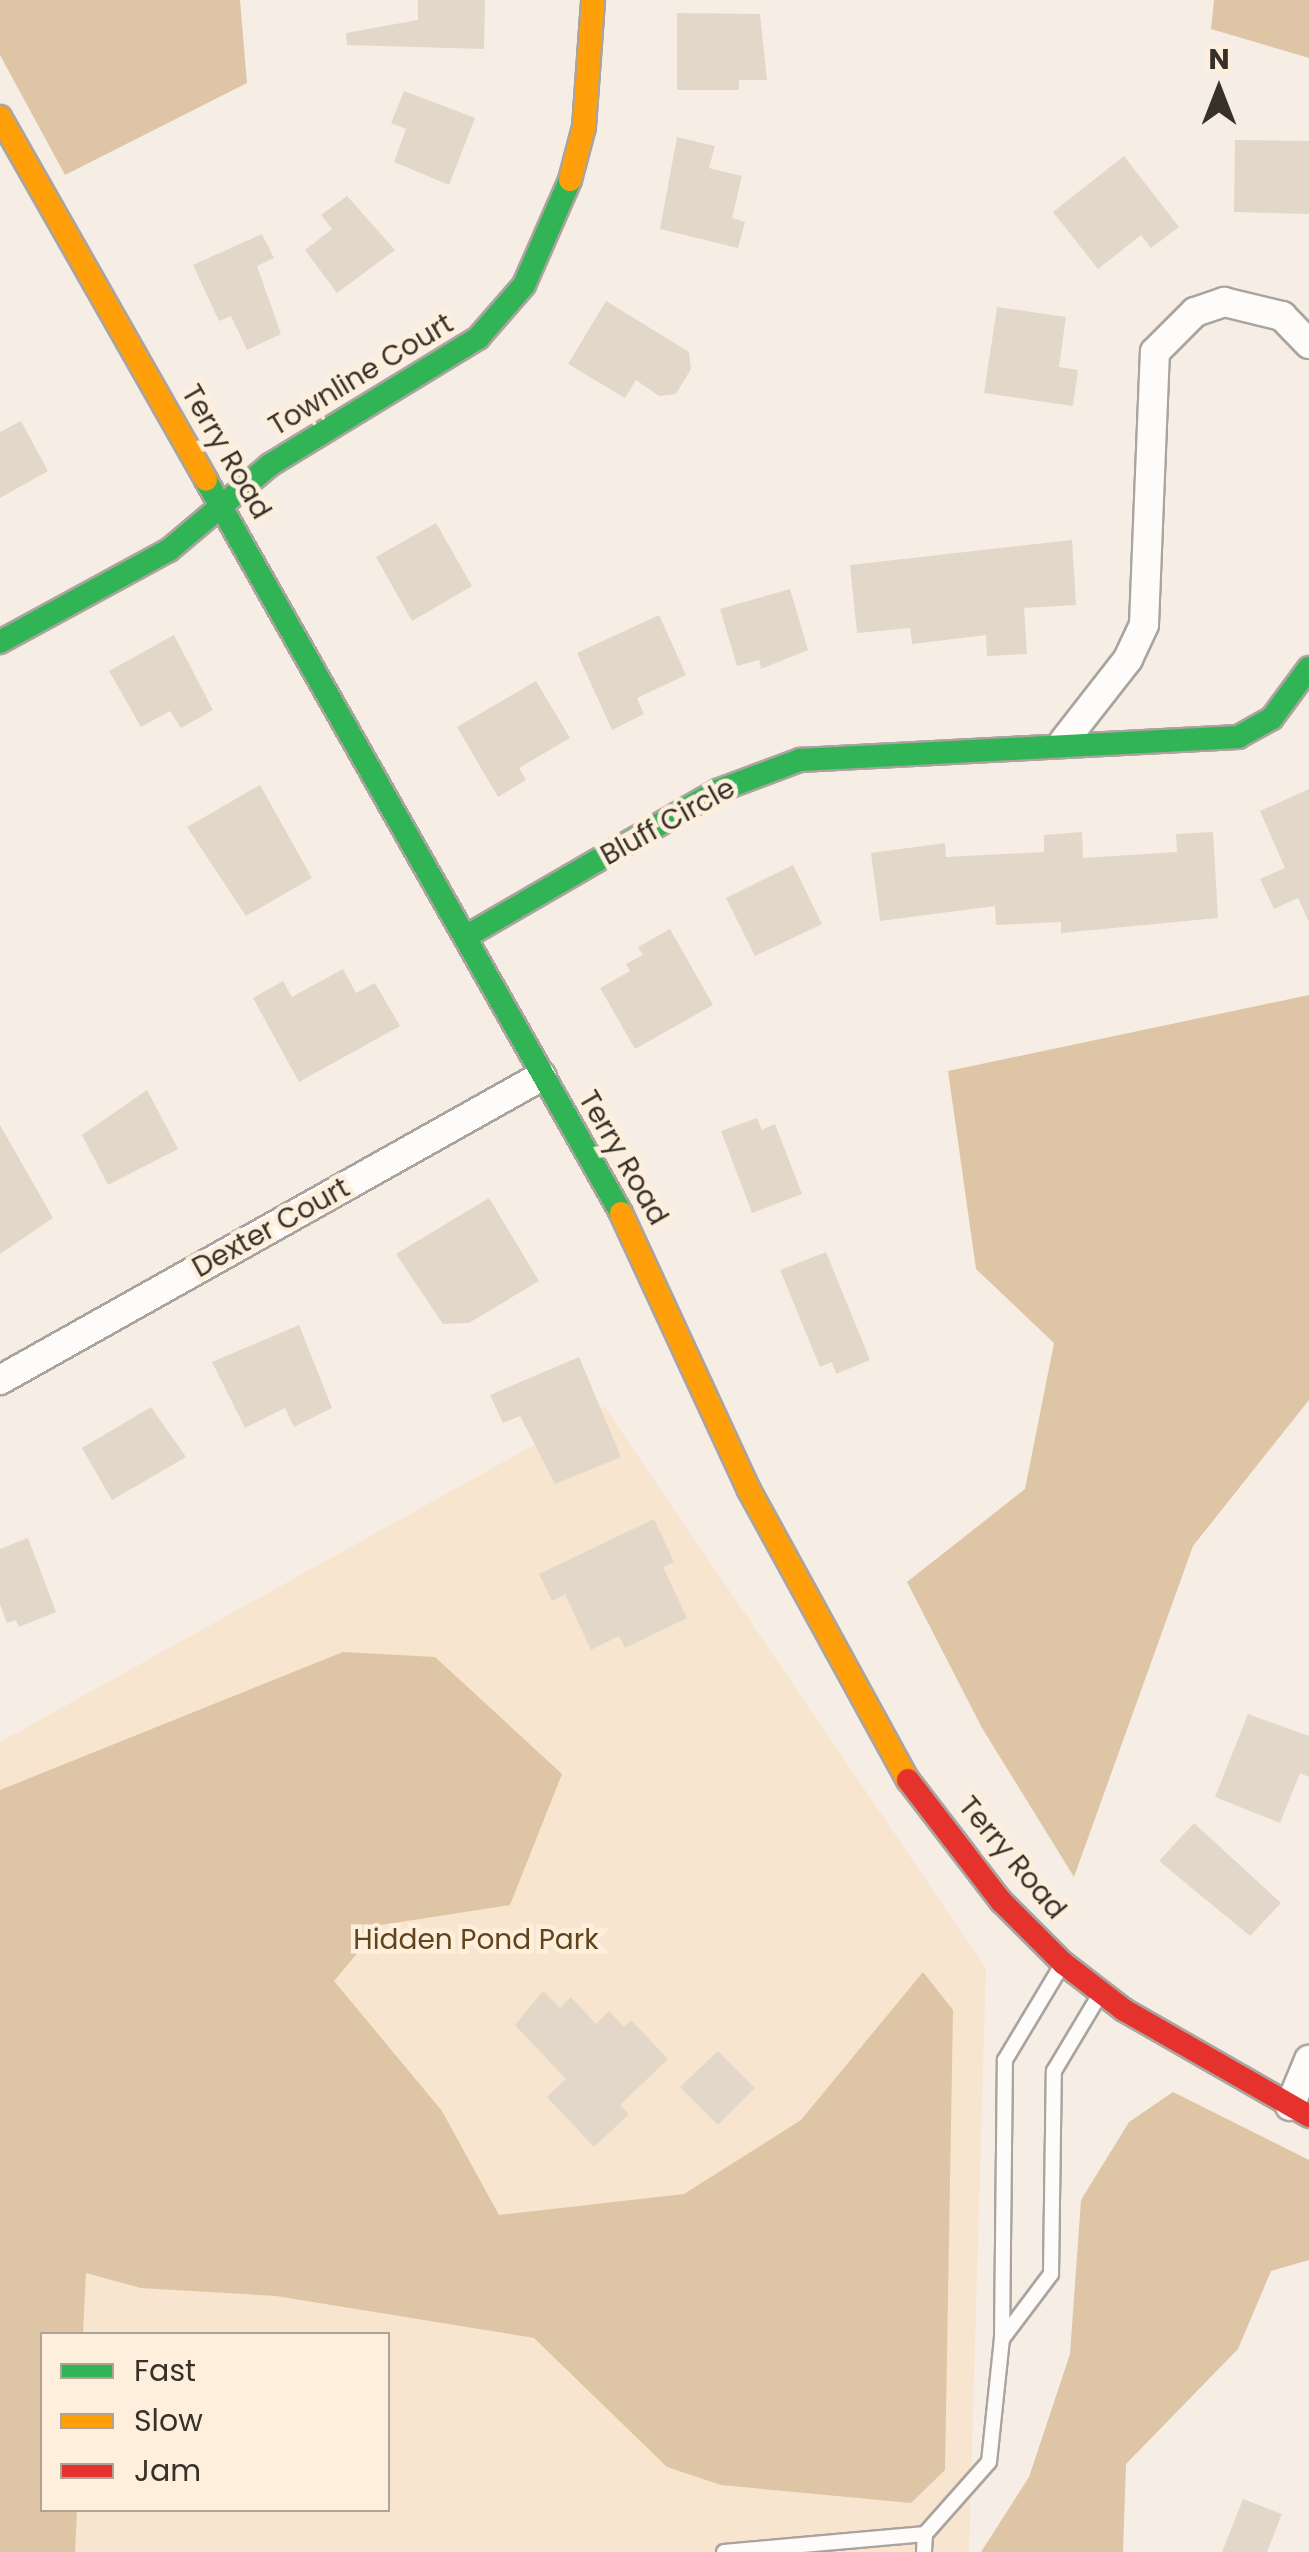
<!DOCTYPE html>
<style>
body{margin:0}
#map{position:relative;width:1309px;height:2552px;overflow:hidden;background:#f6eee5;font-family:Poppins,sans-serif}
div>[style]{position:absolute}
[style*='--x']{left:calc(var(--x)*1px);top:calc(var(--y)*1px);width:calc(var(--w)*1px);rotate:calc(var(--a)*1deg)}
.green>*{inset:0;background:#f8e5cf}
.forest>*{inset:0;background:#dec5a5}
.building>*{inset:0;background:#e2d7c9}
.roads{filter:drop-shadow(2px 0 #aba49e) drop-shadow(-2px 0 #aba49e) drop-shadow(0 2px #aba49e) drop-shadow(0 -2px #aba49e)}
.lane>*{height:14px;margin:-7px;padding:0 7px;transform-origin:7px;border-radius:7px;background:#fefcfb}
.street>*{height:28px;margin:-14px;padding:0 14px;transform-origin:14px;border-radius:14px;background:#fefcfb}
.fast>*{height:22px;margin:-11px;padding:0 11px;transform-origin:11px;border-radius:11px;background:#30b455}
.slow>*{height:22px;margin:-11px;padding:0 11px;transform-origin:11px;border-radius:11px;background:#ff9f0a}
.jam>*{height:22px;margin:-11px;padding:0 11px;transform-origin:11px;border-radius:11px;background:#e5322d}
span{translate:-50% -50%;white-space:nowrap;text-align:center;line-height:1.15;-webkit-text-stroke:9px #feefdd;paint-order:stroke}
.street-label{font-size:28px;color:#36312a}
.park-label{font-size:28px;color:#60441c}
.legend{position:absolute;left:40px;top:2332px;width:350px;height:180px;box-sizing:border-box;background:#feefdd;border:2px solid #aea395;margin:0;padding:12px 18px;list-style:none;font-size:30px;color:#36312a}
.legend li{display:flex;align-items:center;gap:20px;height:50px}
.legend b{width:50px;border:2px solid #aea395}
.north{position:absolute;left:1169px;top:40px;width:100px;height:100px;-webkit-text-stroke:8px #feefdd;paint-order:stroke;rotate:0deg;font-size:28px;font-weight:700;line-height:40px;text-align:center;color:#36312a}
.north::after{content:'';display:block;margin:auto;width:35px;height:45px;background:#36312a;clip-path:polygon(50% 0,100% 100%,50% 72%,0 100%)}
</style>
<div id="map">
<div class="green">
<i style="clip-path:polygon(evenodd,604px 1406px,986px 1968px,969px 2552px,0 2552px,0 1742px,604px 1406px,42px 2334px,388px 2334px,388px 2510px,42px 2510px,42px 2334px)"></i>
</div>
<div class="forest">
<i style="clip-path:polygon(0 0,240px 0,247px 83px,65px 175px,0 55px)"></i>
<i style="clip-path:polygon(1214px 0,1309px 0,1309px 58px,1211px 29px)"></i>
<i style="clip-path:polygon(1309px 995px,1309px 1400px,1193px 1546px,1074px 1877px,982px 1728px,907px 1582px,1025px 1489px,1054px 1343px,976px 1269px,948px 1071px)"></i>
<i style="clip-path:polygon(343px 1652px,435px 1657px,562px 1774px,510px 1905px,381px 1925px,334px 1981px,442px 2111px,499px 2215px,684px 2194px,801px 2120px,923px 1972px,953px 2010px,945px 2470px,911px 2503px,721px 2485px,667px 2467px,534px 2338px,276px 2296px,141px 2288px,86px 2273px,83px 2334px,42px 2334px,42px 2510px,77px 2510px,75px 2552px,0 2552px,0 1790px)"></i>
<i style="clip-path:polygon(1173px 2092px,1309px 2160px,1309px 2260px,1271px 2271px,1238px 2349px,1126px 2464px,1123px 2552px,981px 2552px,1029px 2477px,1070px 2354px,1081px 2200px,1129px 2122px)"></i>
</div>
<div class="building">
<i style="clip-path:polygon(418px 0,485px 0,484px 49px,347px 45px,346px 33px,418px 20px)"></i>
<i style="clip-path:polygon(677px 13px,760px 14px,767px 80px,739px 80px,739px 90px,677px 90px)"></i>
<i style="clip-path:polygon(404px 91px,475px 118px,449px 185px,394px 162px,406px 129px,391px 123px)"></i>
<i style="clip-path:polygon(677px 137px,715px 146px,709px 168px,742px 176px,732px 218px,745px 222px,738px 248px,660px 229px)"></i>
<i style="clip-path:polygon(1235px 140px,1309px 141px,1309px 214px,1234px 212px)"></i>
<i style="clip-path:polygon(1124px 156px,1179px 227px,1151px 248px,1141px 235px,1098px 269px,1053px 212px)"></i>
<i style="clip-path:polygon(347px 196px,395px 250px,337px 293px,305px 250px,332px 229px,321px 215px)"></i>
<i style="clip-path:polygon(262px 234px,274px 258px,257px 266px,281px 334px,247px 350px,231px 316px,219px 321px,193px 265px)"></i>
<i style="clip-path:polygon(606px 301px,689px 352px,691px 369px,676px 394px,659px 396px,636px 380px,625px 398px,568px 364px)"></i>
<i style="clip-path:polygon(997px 307px,1066px 317px,1059px 367px,1078px 370px,1073px 406px,984px 393px)"></i>
<i style="clip-path:polygon(21px 421px,48px 471px,0 498px,0 432px)"></i>
<i style="clip-path:polygon(436px 523px,472px 586px,412px 621px,376px 557px)"></i>
<i style="clip-path:polygon(1072px 540px,1076px 605px,1024px 608px,1027px 654px,987px 656px,986px 635px,912px 644px,910px 628px,857px 633px,850px 565px)"></i>
<i style="clip-path:polygon(790px 589px,808px 650px,761px 669px,759px 660px,737px 666px,720px 609px)"></i>
<i style="clip-path:polygon(659px 615px,686px 675px,637px 698px,644px 714px,612px 730px,577px 653px)"></i>
<i style="clip-path:polygon(174px 635px,213px 710px,181px 728px,170px 711px,141px 727px,109px 671px)"></i>
<i style="clip-path:polygon(536px 681px,570px 738px,519px 768px,526px 780px,498px 797px,457px 727px)"></i>
<i style="clip-path:polygon(260px 785px,312px 878px,246px 916px,187px 827px)"></i>
<i style="clip-path:polygon(1309px 789px,1309px 922px,1298px 898px,1274px 909px,1260px 879px,1285px 868px,1260px 811px)"></i>
<i style="clip-path:polygon(1082px 832px,1083px 858px,1177px 852px,1176px 834px,1213px 832px,1218px 918px,1061px 933px,1061px 922px,996px 925px,995px 906px,880px 921px,871px 853px,945px 843px,946px 857px,1044px 852px,1044px 835px)"></i>
<i style="clip-path:polygon(793px 865px,822px 924px,755px 956px,726px 898px)"></i>
<i style="clip-path:polygon(670px 929px,713px 1005px,635px 1049px,600px 988px,630px 971px,626px 964px,643px 955px,638px 947px)"></i>
<i style="clip-path:polygon(343px 969px,356px 993px,375px 983px,400px 1026px,299px 1082px,253px 998px,283px 981px,292px 997px)"></i>
<i style="clip-path:polygon(147px 1090px,178px 1149px,108px 1185px,82px 1135px)"></i>
<i style="clip-path:polygon(757px 1118px,762px 1130px,775px 1124px,802px 1194px,752px 1213px,721px 1131px)"></i>
<i style="clip-path:polygon(0 1125px,53px 1218px,0 1254px)"></i>
<i style="clip-path:polygon(489px 1198px,539px 1281px,469px 1323px,443px 1324px,396px 1254px)"></i>
<i style="clip-path:polygon(826px 1252px,870px 1360px,836px 1374px,832px 1362px,820px 1367px,780px 1270px)"></i>
<i style="clip-path:polygon(299px 1325px,332px 1408px,294px 1427px,285px 1408px,245px 1428px,212px 1362px)"></i>
<i style="clip-path:polygon(579px 1357px,621px 1457px,555px 1484px,520px 1416px,503px 1423px,490px 1395px)"></i>
<i style="clip-path:polygon(151px 1407px,186px 1457px,112px 1500px,82px 1448px)"></i>
<i style="clip-path:polygon(654px 1519px,674px 1562px,663px 1567px,687px 1618px,625px 1648px,619px 1636px,591px 1650px,565px 1594px,552px 1601px,539px 1574px)"></i>
<i style="clip-path:polygon(28px 1538px,56px 1612px,19px 1627px,16px 1620px,7px 1623px,0 1604px,0 1549px)"></i>
<i style="clip-path:polygon(1248px 1714px,1309px 1736px,1309px 1777px,1300px 1773px,1280px 1823px,1215px 1797px)"></i>
<i style="clip-path:polygon(1194px 1823px,1281px 1903px,1250px 1936px,1159px 1861px)"></i>
<i style="clip-path:polygon(543px 1991px,560px 2008px,571px 1997px,596px 2024px,609px 2011px,624px 2027px,631px 2020px,668px 2059px,620px 2105px,629px 2114px,594px 2147px,547px 2097px,566px 2079px,515px 2025px)"></i>
<i style="clip-path:polygon(718px 2051px,755px 2088px,718px 2125px,680px 2087px)"></i>
<i style="clip-path:polygon(1243px 2499px,1282px 2514px,1267px 2552px,1222px 2552px)"></i>
</div>
<div class="roads">
<div class="lane">
<i style="--x:1002;--y:2339;--w:81;--a:-53"></i>
<i style="--x:1051;--y:2274;--w:203;--a:-89.2"></i>
<i style="--x:1054;--y:2071;--w:90;--a:-59.1"></i>
<i style="--x:724;--y:2552;--w:202;--a:-5.1"></i>
<i style="--x:924;--y:2552;--w:18;--a:-87"></i>
<i style="--x:925;--y:2534;--w:96;--a:-48.4"></i>
<i style="--x:989;--y:2462;--w:124;--a:-84"></i>
<i style="--x:1002;--y:2339;--w:279;--a:-89.4"></i>
<i style="--x:1005;--y:2060;--w:113;--a:-59.1"></i>
</div>
<div class="street">
<i style="--x:1064;--y:741;--w:104;--a:-52"></i>
<i style="--x:1128;--y:659;--w:38;--a:-65"></i>
<i style="--x:1144;--y:624;--w:272;--a:-87.7"></i>
<i style="--x:1155;--y:352;--w:57;--a:-45"></i>
<i style="--x:1195;--y:312;--w:31;--a:-19"></i>
<i style="--x:1224;--y:302;--w:60;--a:13.6"></i>
<i style="--x:1282;--y:316;--w:39;--a:46"></i>
<i style="--x:0;--y:1380;--w:621;--a:-29.29"></i>
<i style="--x:1290;--y:2106;--w:50;--a:-67.6"></i>
</div>
<div class="fast">
<i style="--x:206;--y:480;--w:842;--a:60.48"></i>
<i style="--x:0;--y:642;--w:192;--a:-28.6"></i>
<i style="--x:169;--y:550;--w:132;--a:-40.1"></i>
<i style="--x:270;--y:465;--w:244;--a:-31.4"></i>
<i style="--x:478;--y:338;--w:70;--a:-49"></i>
<i style="--x:524;--y:285;--w:115;--a:-66.3"></i>
<i style="--x:467;--y:936;--w:289;--a:-30.1"></i>
<i style="--x:717;--y:791;--w:89;--a:-20.5"></i>
<i style="--x:800;--y:760;--w:439;--a:-3"></i>
<i style="--x:1238;--y:737;--w:39;--a:-29"></i>
<i style="--x:1272;--y:718;--w:62;--a:-53.5"></i>
</div>
<div class="slow">
<i style="--x:0;--y:117;--w:417;--a:60.4"></i>
<i style="--x:570;--y:180;--w:55;--a:-75.2"></i>
<i style="--x:584;--y:127;--w:127;--a:-85.9"></i>
<i style="--x:621;--y:1213;--w:305;--a:65.2"></i>
<i style="--x:749;--y:1490;--w:331;--a:61.3"></i>
</div>
<div class="jam">
<i style="--x:908;--y:1780;--w:153;--a:52.5"></i>
<i style="--x:1001;--y:1901;--w:88;--a:45"></i>
<i style="--x:1063;--y:1963;--w:77;--a:37.6"></i>
<i style="--x:1124;--y:2010;--w:213;--a:29.8"></i>
</div>
</div>
<div class="street-label">
<span style="left:361px;top:375px;rotate:-31deg">Townline Court</span>
<span style="left:226px;top:452px;rotate:60deg">Terry Road</span>
<span style="left:668px;top:822px;rotate:-29deg">Bluff Circle</span>
<span style="left:623px;top:1158px;rotate:60deg">Terry Road</span>
<span style="left:271px;top:1228px;rotate:-29deg">Dexter Court</span>
<span style="left:1012px;top:1858px;rotate:50deg">Terry Road</span>
</div>
<div class="park-label">
<span style="left:476px;top:1940px">Hidden Pond Park</span>
</div>
<ul class="legend">
<li><b style="height:12px;background:#30b455"></b>Fast</li>
<li><b style="height:12px;background:#ff9f0a"></b>Slow</li>
<li><b style="height:12px;background:#e5322d"></b>Jam</li>
</ul>
<div class="north">N</div>
</div>
